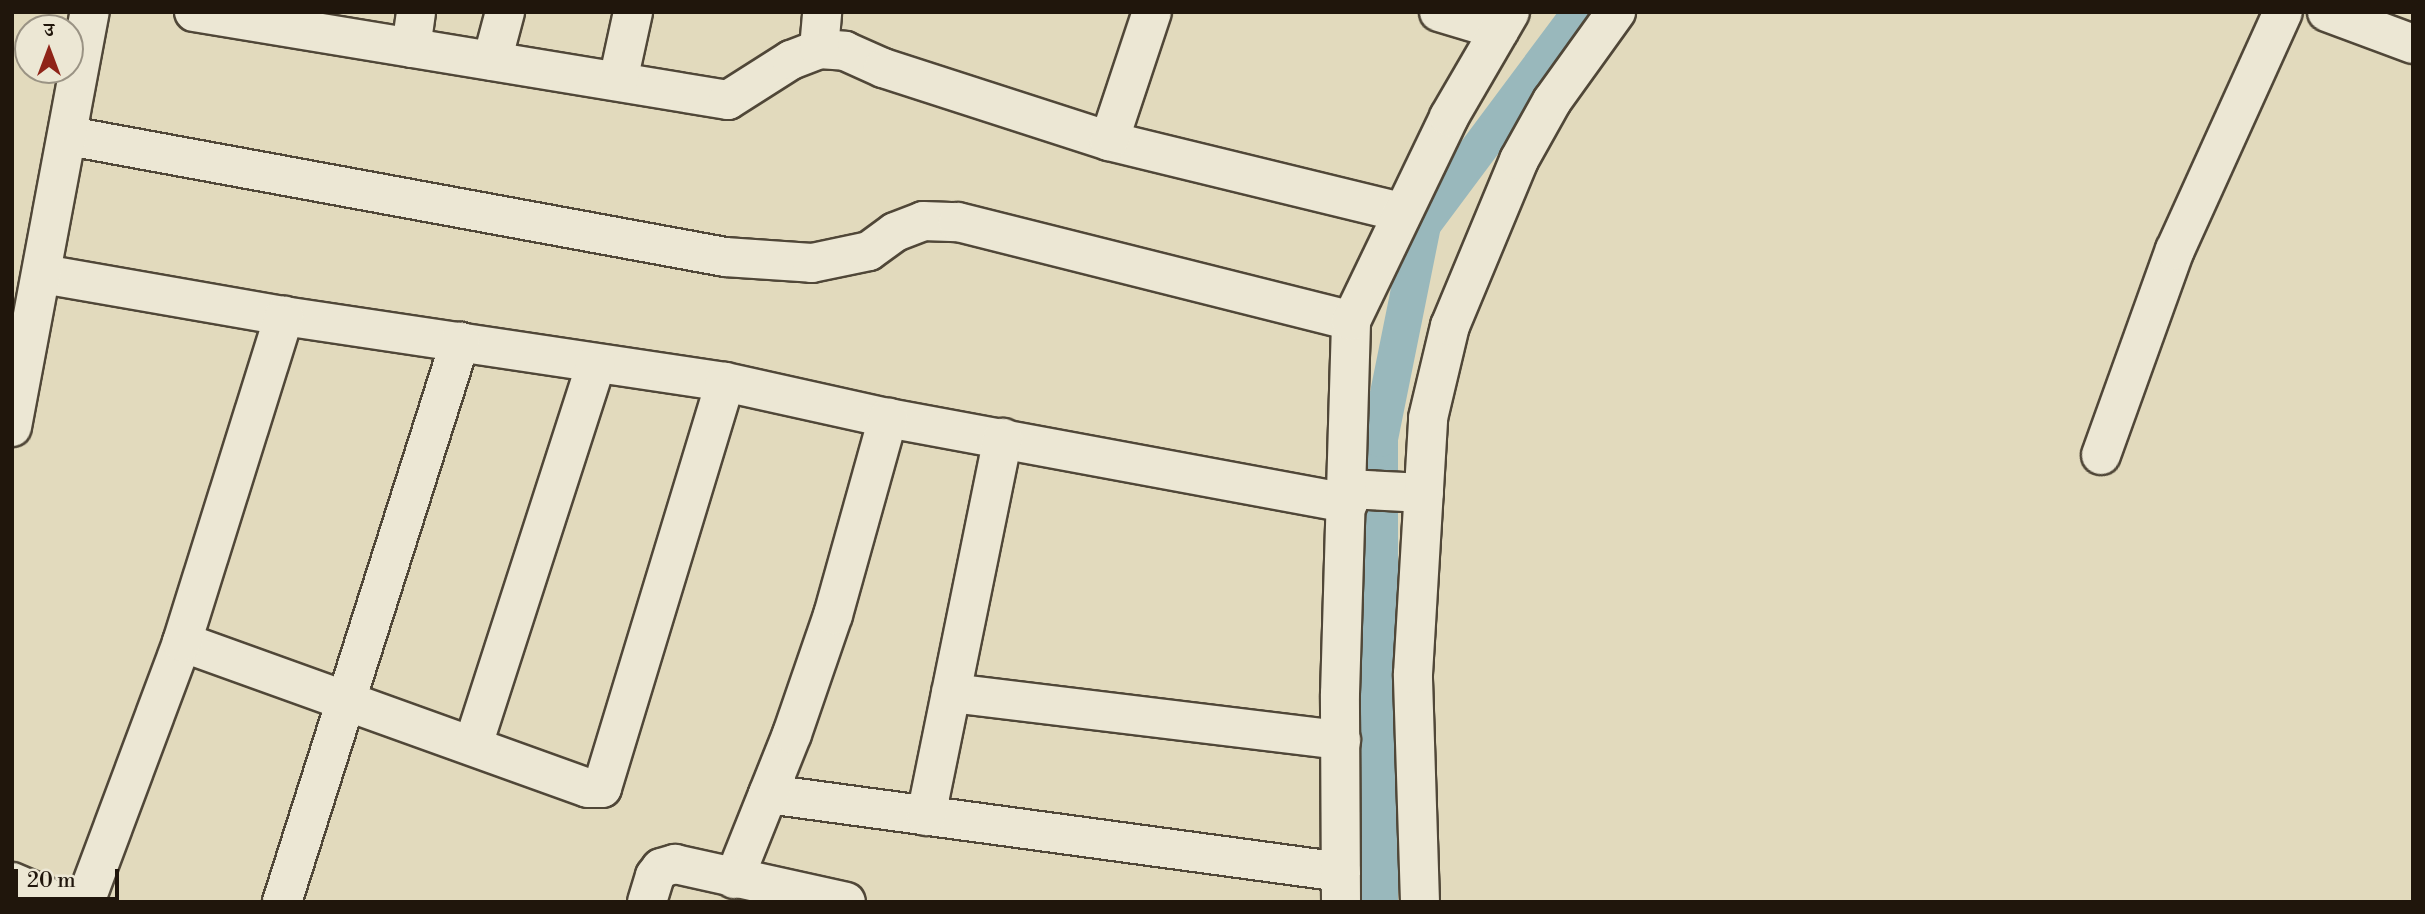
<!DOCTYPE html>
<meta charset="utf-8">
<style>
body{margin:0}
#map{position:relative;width:2425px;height:914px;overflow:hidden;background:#e2dabd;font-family:"Libre Bodoni","Noto Serif Devanagari",serif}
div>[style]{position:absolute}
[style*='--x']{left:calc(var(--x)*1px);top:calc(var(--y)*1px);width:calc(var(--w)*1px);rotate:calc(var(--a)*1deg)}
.canal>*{height:37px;margin:-18.5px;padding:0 18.5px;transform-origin:18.5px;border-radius:18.5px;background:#99b8bc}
.roads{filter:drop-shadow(2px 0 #504738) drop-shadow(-2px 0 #504738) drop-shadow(0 2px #504738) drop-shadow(0 -2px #504738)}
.minor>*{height:38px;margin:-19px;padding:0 19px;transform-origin:19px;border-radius:19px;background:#ece7d4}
span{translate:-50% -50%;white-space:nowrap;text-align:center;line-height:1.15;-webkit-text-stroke:6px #ece7d4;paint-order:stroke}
.frame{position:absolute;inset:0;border:14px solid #20160c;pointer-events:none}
.north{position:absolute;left:14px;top:14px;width:70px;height:70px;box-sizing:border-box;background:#ece7d4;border:2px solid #9a9384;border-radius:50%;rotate:0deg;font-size:19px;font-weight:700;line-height:28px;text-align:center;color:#20160c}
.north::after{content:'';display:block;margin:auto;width:24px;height:32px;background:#8f2418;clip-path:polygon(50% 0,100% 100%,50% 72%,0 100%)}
.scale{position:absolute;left:14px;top:869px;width:105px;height:32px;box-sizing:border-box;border:4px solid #20160c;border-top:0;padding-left:9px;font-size:21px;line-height:24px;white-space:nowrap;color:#20160c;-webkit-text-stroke:5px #ece7d4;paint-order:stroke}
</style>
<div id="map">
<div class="canal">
<i style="--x:1379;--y:902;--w:464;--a:-90"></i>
<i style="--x:1379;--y:438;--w:218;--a:-78.6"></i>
<i style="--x:1422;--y:224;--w:264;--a:-53.3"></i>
</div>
<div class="roads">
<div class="minor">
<i style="--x:194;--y:12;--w:541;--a:9.36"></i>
<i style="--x:728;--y:100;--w:75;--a:-32.4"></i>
<i style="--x:791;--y:60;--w:30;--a:-21"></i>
<i style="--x:819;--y:49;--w:26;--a:4"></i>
<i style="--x:845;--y:51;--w:42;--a:24.1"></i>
<i style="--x:883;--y:68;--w:237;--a:17.9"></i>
<i style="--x:1109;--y:141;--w:300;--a:13.7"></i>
<i style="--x:1439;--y:12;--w:63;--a:16.7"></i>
<i style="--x:2327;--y:12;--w:92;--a:20.4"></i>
<i style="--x:411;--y:48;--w:36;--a:-82"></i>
<i style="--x:819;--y:49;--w:37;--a:-85"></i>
<i style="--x:492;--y:61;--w:51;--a:-75.1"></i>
<i style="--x:618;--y:81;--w:71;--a:-77.7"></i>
<i style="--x:69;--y:136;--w:667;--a:10.45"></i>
<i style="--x:725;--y:257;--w:87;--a:3.9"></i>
<i style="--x:812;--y:263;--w:58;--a:-11.9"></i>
<i style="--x:869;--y:251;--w:32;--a:-36"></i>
<i style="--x:895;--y:232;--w:30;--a:-21"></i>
<i style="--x:923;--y:221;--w:35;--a:2"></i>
<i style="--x:958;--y:222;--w:405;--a:14.1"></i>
<i style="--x:1109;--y:141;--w:136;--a:-71.6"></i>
<i style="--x:43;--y:274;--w:245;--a:9.9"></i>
<i style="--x:284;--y:316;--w:446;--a:8.5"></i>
<i style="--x:725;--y:382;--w:167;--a:12.5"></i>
<i style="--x:888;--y:418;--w:468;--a:10.5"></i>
<i style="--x:12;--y:427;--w:422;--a:-79.4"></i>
<i style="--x:2101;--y:455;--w:218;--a:-70.2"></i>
<i style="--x:2175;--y:250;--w:261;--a:-65.6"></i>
<i style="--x:1348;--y:489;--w:76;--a:3"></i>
<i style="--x:182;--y:642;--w:431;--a:19.8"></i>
<i style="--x:588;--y:788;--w:14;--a:0"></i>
<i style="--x:602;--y:788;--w:424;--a:-73.1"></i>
<i style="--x:951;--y:693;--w:393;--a:6.9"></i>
<i style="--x:473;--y:745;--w:400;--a:-72.1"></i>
<i style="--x:768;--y:794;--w:578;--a:7.75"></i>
<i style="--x:926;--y:816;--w:386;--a:-78.5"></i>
<i style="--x:734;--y:879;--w:156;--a:-68.2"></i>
<i style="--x:792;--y:734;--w:126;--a:-71"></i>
<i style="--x:833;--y:615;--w:205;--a:-74.4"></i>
<i style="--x:12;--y:882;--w:51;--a:23.1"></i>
<i style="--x:85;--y:902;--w:278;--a:-69.5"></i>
<i style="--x:182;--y:642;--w:342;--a:-72.6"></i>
<i style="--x:282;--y:902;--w:588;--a:-72.37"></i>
<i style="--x:647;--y:902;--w:27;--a:-73"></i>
<i style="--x:655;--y:876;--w:10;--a:-53"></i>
<i style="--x:661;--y:868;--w:15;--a:-16"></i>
<i style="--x:675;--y:864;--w:175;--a:12.5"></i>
<i style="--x:1341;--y:902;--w:208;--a:-90.3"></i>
<i style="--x:1340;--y:694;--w:373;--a:-88.3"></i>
<i style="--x:1351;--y:321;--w:226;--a:-64.3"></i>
<i style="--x:1449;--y:117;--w:121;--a:-59.8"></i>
<i style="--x:1420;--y:902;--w:228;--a:-91.8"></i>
<i style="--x:1413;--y:674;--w:256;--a:-86.6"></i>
<i style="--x:1428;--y:418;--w:95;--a:-76.6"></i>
<i style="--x:1450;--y:326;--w:180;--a:-67.4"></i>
<i style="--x:1519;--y:160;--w:68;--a:-60.8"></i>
<i style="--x:1552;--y:101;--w:110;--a:-54.3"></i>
</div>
</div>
<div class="frame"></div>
<div class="north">उ</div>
<div class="scale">20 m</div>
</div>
